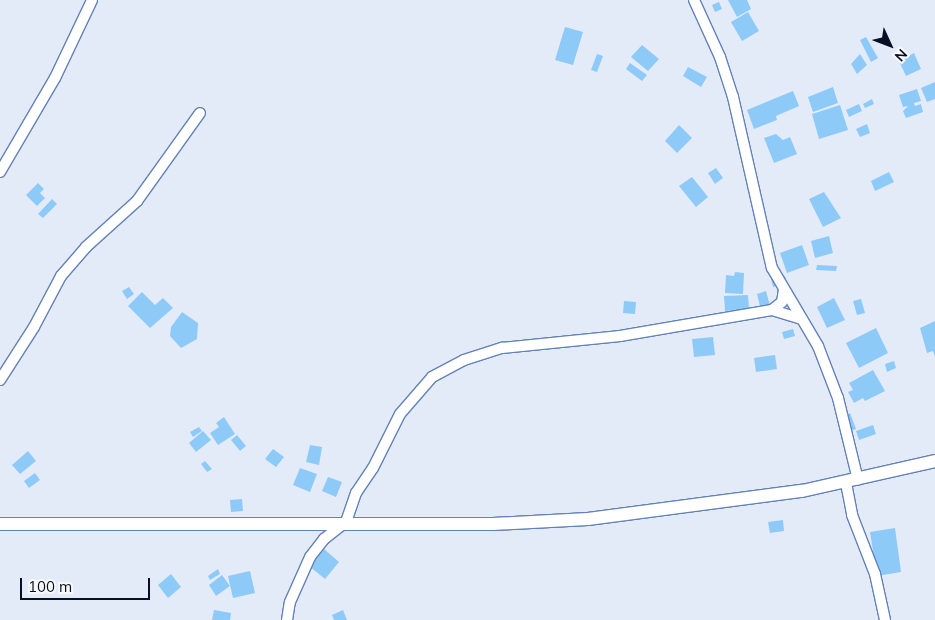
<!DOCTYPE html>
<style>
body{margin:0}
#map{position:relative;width:935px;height:620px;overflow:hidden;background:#e4ebf8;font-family:Mulish,sans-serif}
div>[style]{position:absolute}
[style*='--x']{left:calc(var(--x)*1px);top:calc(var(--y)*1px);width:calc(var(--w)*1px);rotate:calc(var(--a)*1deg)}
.building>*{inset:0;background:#8dcaf7}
.roads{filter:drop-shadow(1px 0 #6282b9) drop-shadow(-1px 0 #6282b9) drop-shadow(0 1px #6282b9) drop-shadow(0 -1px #6282b9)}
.minor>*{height:10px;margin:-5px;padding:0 5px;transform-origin:5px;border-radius:5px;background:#fff}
.major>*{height:12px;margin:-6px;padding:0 6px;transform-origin:6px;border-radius:6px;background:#fff}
span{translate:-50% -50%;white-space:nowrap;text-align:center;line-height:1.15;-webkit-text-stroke:4.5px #f8f8f8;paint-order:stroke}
.north{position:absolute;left:865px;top:20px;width:50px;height:50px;-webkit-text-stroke:4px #f8f8f8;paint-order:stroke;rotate:133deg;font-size:14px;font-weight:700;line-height:20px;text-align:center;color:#051025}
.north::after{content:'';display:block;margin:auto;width:18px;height:22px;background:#051025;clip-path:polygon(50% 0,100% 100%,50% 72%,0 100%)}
.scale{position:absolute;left:20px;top:578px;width:130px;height:22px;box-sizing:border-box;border:2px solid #051025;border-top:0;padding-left:6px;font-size:15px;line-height:18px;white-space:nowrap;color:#051025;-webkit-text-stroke:4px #f8f8f8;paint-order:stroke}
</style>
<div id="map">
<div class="building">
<i style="clip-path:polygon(728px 0,747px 0,751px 9px,737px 17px)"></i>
<i style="clip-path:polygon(719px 2px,722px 9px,715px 12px,712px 5px)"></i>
<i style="clip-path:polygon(748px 12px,759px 31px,742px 41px,731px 22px)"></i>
<i style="clip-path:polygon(565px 27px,583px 32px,573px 65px,555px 60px)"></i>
<i style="clip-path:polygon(866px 37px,878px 58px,871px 62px,860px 40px)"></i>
<i style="clip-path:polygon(642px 45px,659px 59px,648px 71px,631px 57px)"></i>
<i style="clip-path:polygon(907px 52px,908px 56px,914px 53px,921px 69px,906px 76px,898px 59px)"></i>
<i style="clip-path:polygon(597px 54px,603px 56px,597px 72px,591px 70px)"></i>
<i style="clip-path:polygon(860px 54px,867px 65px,857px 74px,851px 64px)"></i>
<i style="clip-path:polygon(630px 63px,647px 75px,642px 81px,626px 69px)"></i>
<i style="clip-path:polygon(688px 67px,707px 77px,701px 87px,683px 76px)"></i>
<i style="clip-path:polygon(935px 82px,935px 99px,927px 102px,921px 88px)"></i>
<i style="clip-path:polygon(833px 87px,838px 103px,813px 112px,808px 97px)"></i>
<i style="clip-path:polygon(917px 89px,921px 101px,914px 103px,915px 106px,921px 104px,923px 112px,906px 118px,903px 111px,908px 106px,903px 107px,899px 95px)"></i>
<i style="clip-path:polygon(793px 91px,799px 106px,776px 116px,777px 120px,754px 129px,747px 110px)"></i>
<i style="clip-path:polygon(872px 99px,874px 104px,865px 108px,863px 104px)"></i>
<i style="clip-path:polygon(859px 104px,862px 111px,849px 117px,846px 110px)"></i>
<i style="clip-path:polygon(840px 105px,848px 130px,819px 139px,812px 114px)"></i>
<i style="clip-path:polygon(867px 124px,870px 133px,860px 137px,856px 129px)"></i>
<i style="clip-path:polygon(679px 125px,692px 138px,677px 153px,665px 141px)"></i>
<i style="clip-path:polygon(776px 134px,783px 140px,790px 137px,797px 154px,774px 163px,764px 138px)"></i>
<i style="clip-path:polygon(716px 168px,723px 178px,715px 184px,708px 173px)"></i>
<i style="clip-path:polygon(889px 172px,894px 182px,875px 191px,871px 181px)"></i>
<i style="clip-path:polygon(692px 177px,708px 197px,696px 207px,679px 186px)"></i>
<i style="clip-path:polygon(38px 183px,44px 189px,40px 193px,45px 198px,37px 206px,26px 195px)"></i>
<i style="clip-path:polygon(824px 192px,841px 218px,823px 227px,809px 199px)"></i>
<i style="clip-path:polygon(52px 199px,57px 204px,43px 218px,38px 214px)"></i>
<i style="clip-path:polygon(829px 236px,833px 253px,815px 258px,811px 241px)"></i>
<i style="clip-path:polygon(802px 245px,809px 265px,787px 273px,780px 253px)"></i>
<i style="clip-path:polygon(817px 265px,837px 266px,836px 271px,816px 270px)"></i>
<i style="clip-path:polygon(735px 272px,744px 273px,743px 294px,725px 293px,726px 275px,734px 276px)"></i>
<i style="clip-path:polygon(785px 276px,787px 283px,773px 287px,771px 279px)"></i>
<i style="clip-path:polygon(129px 287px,134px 294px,127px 299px,122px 291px)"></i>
<i style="clip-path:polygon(766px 291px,772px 313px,762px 315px,757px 294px)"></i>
<i style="clip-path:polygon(142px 292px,155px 305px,163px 298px,173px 308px,150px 328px,128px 306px)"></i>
<i style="clip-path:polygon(748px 295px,749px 309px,725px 311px,724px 296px)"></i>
<i style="clip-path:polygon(834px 298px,845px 320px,827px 328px,817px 307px)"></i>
<i style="clip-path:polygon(861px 299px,865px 313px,857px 315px,853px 301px)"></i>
<i style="clip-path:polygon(624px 301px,636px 302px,635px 314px,623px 313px)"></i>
<i style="clip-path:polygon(182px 312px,198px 323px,197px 339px,181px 348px,170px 336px,171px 327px)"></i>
<i style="clip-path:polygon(935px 321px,935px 357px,933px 351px,927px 353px,920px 328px)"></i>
<i style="clip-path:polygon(876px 328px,888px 353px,859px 368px,846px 343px)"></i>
<i style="clip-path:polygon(793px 329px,795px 336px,784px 339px,782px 332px)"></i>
<i style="clip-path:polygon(713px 337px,715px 355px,694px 357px,692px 339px)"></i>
<i style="clip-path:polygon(775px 355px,777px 369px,756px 372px,754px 358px)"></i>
<i style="clip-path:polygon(894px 361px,896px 368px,887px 372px,885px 364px)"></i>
<i style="clip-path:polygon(873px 370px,885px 391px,865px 401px,863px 398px,854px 403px,848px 392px,853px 390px,849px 383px)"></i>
<i style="clip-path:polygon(850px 413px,856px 429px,845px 433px,840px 417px)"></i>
<i style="clip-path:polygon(224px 417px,235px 434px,218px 445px,210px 433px,219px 427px,216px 423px)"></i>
<i style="clip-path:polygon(873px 425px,876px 434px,859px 440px,856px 431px)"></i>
<i style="clip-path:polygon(199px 427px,202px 431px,193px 437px,190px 432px)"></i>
<i style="clip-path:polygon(203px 431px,211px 440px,196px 452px,189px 443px)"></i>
<i style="clip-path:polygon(237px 435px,246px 446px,240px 451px,231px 440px)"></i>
<i style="clip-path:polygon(310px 445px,322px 447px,319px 465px,306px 462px)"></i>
<i style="clip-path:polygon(273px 449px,284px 457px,276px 467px,265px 459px)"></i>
<i style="clip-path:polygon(28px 451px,36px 461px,20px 474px,12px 465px)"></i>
<i style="clip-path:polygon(205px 461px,212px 469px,207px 472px,201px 464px)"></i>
<i style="clip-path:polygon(300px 468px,317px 474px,310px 492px,293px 485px)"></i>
<i style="clip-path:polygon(35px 473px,40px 480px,29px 488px,24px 481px)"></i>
<i style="clip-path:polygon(328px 477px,342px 482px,336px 497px,322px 491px)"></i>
<i style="clip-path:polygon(242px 499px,243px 511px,231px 512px,230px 500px)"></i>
<i style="clip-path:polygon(783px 520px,784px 531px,770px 533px,768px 522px)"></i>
<i style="clip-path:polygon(895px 528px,901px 572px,877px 576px,870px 532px)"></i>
<i style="clip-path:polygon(324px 549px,339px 562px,325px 579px,309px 566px)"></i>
<i style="clip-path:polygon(218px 569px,220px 574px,210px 580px,208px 576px)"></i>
<i style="clip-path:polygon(250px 571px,255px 593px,233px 598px,228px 576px)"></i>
<i style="clip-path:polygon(171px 574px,181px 587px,168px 598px,158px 585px)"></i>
<i style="clip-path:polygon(222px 575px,230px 586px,216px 596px,209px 585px)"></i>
<i style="clip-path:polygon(214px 610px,231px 613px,230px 620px,212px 620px)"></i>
<i style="clip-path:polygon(343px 610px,347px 620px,334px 620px,332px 615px)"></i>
</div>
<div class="roads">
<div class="minor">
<i style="--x:694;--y:0;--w:63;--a:65.5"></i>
<i style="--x:720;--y:57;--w:42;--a:72"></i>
<i style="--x:733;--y:97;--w:175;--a:77.2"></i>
<i style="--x:772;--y:268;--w:91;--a:59.5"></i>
<i style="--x:818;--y:346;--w:56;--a:69"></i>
<i style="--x:838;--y:398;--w:84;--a:76.3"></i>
<i style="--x:0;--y:172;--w:109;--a:-59.7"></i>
<i style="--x:55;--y:78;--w:86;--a:-64.6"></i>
<i style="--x:772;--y:310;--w:31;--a:17"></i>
<i style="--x:0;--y:380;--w:63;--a:-57.3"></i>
<i style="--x:34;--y:327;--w:58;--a:-62.1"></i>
<i style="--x:61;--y:276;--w:38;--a:-49"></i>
<i style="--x:86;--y:247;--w:69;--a:-42"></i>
<i style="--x:137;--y:201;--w:108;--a:-54.4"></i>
<i style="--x:846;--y:483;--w:33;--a:79"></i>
<i style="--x:852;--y:515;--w:63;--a:68.7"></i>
<i style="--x:875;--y:574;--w:47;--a:77.7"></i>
<i style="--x:287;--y:620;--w:18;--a:-81"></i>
<i style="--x:290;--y:602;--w:49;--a:-66"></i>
<i style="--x:310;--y:557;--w:23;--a:-52"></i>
<i style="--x:324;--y:539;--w:28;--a:-38"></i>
<i style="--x:346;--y:522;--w:31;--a:-71"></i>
<i style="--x:356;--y:493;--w:30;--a:-56"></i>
<i style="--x:373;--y:468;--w:60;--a:-63.4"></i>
<i style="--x:400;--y:414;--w:49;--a:-49.1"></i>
<i style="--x:432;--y:377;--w:36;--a:-28"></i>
<i style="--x:464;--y:360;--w:40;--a:-18"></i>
<i style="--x:502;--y:348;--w:119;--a:-5.8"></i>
<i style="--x:620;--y:336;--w:154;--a:-9.7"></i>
<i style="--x:772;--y:310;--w:13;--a:-39"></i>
<i style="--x:782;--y:302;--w:12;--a:-81"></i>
</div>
<div class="major">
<i style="--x:0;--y:524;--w:493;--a:0"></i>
<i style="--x:493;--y:524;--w:95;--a:-3"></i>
<i style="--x:588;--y:519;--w:216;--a:-7.5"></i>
<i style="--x:802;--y:491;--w:136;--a:-12.7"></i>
</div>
</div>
<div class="north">N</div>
<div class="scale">100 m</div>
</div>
